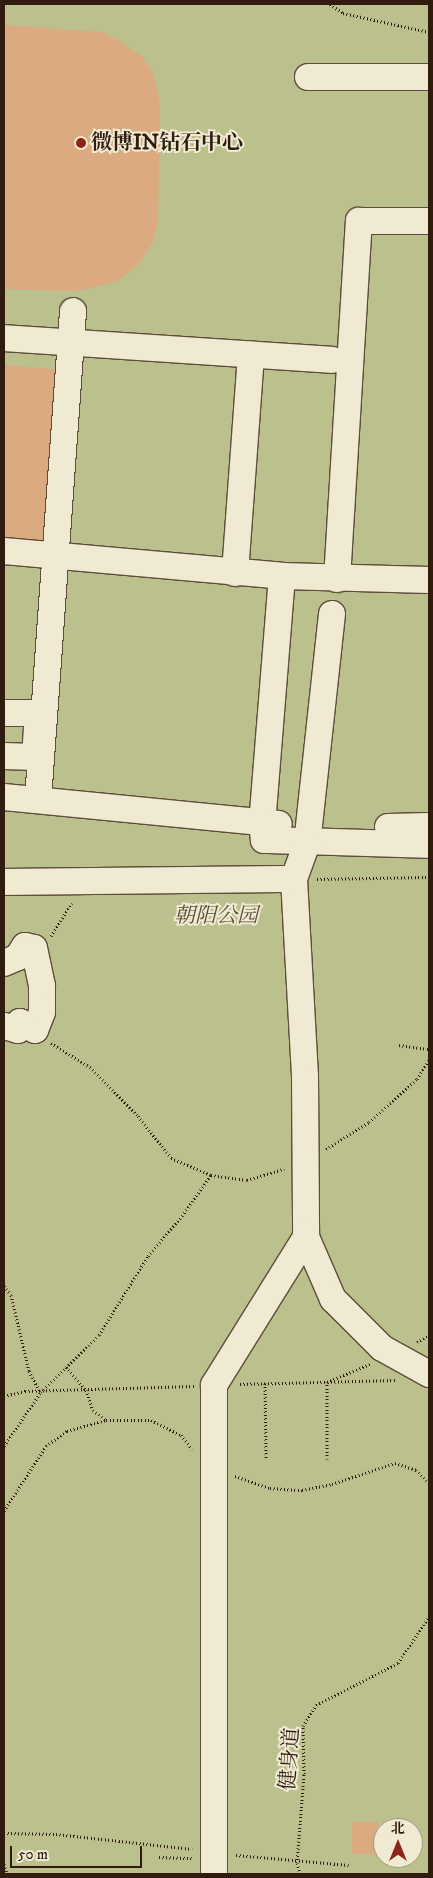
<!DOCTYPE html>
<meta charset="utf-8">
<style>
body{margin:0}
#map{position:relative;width:433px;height:1878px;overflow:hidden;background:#e8debc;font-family:"IM FELL DW Pica","Noto Serif SC",serif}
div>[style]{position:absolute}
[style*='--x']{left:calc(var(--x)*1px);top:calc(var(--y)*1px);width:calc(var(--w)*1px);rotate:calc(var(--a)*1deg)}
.green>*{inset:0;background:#bbc08d}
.building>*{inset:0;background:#dbaa80}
.path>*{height:3px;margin-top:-1.5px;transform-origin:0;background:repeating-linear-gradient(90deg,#2f1c0f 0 1px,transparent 0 3.5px)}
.roads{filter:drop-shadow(1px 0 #5d4c3a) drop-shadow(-1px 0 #5d4c3a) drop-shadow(0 1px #5d4c3a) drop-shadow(0 -1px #5d4c3a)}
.minor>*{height:26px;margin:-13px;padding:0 13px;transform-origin:13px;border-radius:13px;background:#f0ead3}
.dots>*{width:14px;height:14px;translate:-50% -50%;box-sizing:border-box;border:2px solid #f0ead3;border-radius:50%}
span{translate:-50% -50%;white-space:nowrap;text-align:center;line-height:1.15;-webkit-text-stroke:4px #f0ead3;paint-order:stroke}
.poi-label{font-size:21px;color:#2f1c0f;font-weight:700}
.left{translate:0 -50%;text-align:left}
.park-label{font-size:21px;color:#594d35;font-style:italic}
.street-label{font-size:21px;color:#2f1c0f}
.frame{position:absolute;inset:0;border:5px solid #2f1c0f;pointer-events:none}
.north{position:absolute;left:373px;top:1818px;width:50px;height:50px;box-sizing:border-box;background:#f0ead3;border:1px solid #a39885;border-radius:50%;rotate:0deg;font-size:14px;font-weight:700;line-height:20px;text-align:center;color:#2f1c0f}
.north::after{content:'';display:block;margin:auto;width:18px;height:22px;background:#8f2418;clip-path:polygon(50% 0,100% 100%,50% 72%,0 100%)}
.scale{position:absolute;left:10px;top:1846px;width:132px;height:22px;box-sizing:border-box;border:2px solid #2f1c0f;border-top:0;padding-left:6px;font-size:15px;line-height:18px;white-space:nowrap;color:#2f1c0f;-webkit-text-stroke:4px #f0ead3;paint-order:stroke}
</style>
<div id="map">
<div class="green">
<i style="clip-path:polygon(evenodd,4px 4px,429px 4px,429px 1874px,4px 1874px,4px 4px,383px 1828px,413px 1828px,413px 1858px,383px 1858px,383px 1828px)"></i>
</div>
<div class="building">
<i style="clip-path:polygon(4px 25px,104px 32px,142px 56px,154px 75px,160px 105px,158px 221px,153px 241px,139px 264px,117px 281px,78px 291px,4px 289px)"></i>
<i style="clip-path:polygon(4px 365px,63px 370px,52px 546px,4px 543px)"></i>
<i style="clip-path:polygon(352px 1822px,378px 1822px,378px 1854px,352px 1854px)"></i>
</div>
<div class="path">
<i style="--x:330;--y:4;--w:16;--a:35"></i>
<i style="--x:343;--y:13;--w:88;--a:12.5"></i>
<i style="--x:317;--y:879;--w:112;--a:-1"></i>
<i style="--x:51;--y:936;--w:39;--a:-58"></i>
<i style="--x:51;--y:1043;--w:46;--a:31.6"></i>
<i style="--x:90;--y:1067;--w:69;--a:45.6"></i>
<i style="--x:138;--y:1116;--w:53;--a:51.8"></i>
<i style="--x:171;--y:1158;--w:43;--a:23"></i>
<i style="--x:211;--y:1175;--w:36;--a:8"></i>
<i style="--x:247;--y:1180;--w:39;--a:-17"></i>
<i style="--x:399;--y:1045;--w:30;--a:8"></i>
<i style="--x:326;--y:1149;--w:51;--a:-32.1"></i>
<i style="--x:369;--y:1122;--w:64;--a:-41.9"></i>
<i style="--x:417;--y:1079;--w:22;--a:-58"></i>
<i style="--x:4;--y:1286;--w:11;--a:52"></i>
<i style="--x:11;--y:1295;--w:78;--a:76.7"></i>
<i style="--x:29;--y:1371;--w:24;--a:62"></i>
<i style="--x:417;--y:1342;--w:14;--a:-30"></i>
<i style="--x:66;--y:1367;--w:30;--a:49"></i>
<i style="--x:86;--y:1390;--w:21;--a:71"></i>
<i style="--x:93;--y:1410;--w:16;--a:38"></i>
<i style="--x:265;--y:1383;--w:75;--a:89.2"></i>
<i style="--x:240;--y:1384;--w:156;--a:-1.5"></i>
<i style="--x:4;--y:1396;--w:22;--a:-13"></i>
<i style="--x:25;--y:1391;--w:169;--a:-1.7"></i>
<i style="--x:4;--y:1446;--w:65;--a:-55.6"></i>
<i style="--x:41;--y:1392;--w:81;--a:-44.5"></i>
<i style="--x:99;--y:1335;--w:93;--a:-58.2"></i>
<i style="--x:148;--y:1256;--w:52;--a:-49.6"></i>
<i style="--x:182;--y:1216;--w:50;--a:-54.7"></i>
<i style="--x:327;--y:1459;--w:77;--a:-90"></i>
<i style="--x:327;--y:1382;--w:47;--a:-22.7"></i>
<i style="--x:235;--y:1476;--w:37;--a:19"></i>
<i style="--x:270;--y:1488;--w:32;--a:4"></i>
<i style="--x:302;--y:1490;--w:31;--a:-11"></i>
<i style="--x:332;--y:1484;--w:66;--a:-18.4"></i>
<i style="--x:395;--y:1463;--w:22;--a:18"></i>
<i style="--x:416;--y:1470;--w:18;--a:45"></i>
<i style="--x:4;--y:1511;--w:77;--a:-57.1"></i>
<i style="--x:46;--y:1446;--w:26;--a:-36"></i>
<i style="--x:67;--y:1431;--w:41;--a:-15.8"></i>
<i style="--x:106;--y:1420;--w:45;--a:0"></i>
<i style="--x:151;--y:1420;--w:34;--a:27"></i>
<i style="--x:181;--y:1435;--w:18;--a:52"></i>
<i style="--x:4;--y:1833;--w:52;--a:1.1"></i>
<i style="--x:56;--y:1834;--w:137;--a:6.3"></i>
<i style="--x:236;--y:1855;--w:113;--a:5.1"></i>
<i style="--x:159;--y:1857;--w:35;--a:2"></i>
<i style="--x:4;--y:1864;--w:10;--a:73"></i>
<i style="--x:300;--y:1874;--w:11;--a:-105"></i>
<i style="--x:297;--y:1863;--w:89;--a:-85.5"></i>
<i style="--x:304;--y:1774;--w:48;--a:-91.2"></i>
<i style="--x:303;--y:1726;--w:25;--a:-58"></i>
<i style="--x:316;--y:1705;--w:92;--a:-27.1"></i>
<i style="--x:398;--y:1663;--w:55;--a:-56"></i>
</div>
<div class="roads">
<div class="minor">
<i style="--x:308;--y:77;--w:121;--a:0"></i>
<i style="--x:4;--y:338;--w:329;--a:3.8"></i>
<i style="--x:4;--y:551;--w:279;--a:5.1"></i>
<i style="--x:282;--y:576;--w:147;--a:1.6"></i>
<i style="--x:235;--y:573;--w:219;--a:-85.8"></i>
<i style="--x:282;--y:576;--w:247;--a:94.6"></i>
<i style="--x:262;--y:822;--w:18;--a:84"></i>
<i style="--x:264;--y:840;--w:165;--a:1.7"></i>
<i style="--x:337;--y:579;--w:359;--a:-86.5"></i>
<i style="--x:359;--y:221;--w:70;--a:0"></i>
<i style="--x:332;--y:614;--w:230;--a:96.2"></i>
<i style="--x:307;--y:843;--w:38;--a:110"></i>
<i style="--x:294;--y:879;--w:198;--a:86.8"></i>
<i style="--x:305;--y:1077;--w:160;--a:89.6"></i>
<i style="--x:306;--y:1237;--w:68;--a:66.5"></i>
<i style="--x:333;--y:1299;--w:69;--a:45"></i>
<i style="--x:382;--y:1348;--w:54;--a:29"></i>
<i style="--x:4;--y:713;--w:34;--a:0"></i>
<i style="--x:38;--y:713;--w:44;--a:93.9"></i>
<i style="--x:35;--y:757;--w:31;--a:-178"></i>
<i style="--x:4;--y:797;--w:276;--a:5.6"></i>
<i style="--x:38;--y:800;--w:490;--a:-85.9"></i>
<i style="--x:388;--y:827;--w:41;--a:-1.4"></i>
<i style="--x:4;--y:882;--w:290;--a:-0.6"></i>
<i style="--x:4;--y:963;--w:15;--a:-23"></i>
<i style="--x:18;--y:957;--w:13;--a:-58"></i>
<i style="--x:25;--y:946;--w:9;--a:13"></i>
<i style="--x:34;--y:948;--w:39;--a:78"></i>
<i style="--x:42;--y:986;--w:26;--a:90"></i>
<i style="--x:42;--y:1012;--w:19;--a:111"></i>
<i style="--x:35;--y:1030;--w:17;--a:-152"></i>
<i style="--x:20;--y:1022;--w:8;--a:104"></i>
<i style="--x:18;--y:1030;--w:15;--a:-164"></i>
<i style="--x:214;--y:1874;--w:489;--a:-90"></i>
<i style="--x:214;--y:1385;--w:174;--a:-58.1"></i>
</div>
</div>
<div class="dots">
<i style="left:81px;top:143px;background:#8f2418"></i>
</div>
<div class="poi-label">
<span class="left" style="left:91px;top:143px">微博IN钻石中心</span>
</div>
<div class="park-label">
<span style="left:216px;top:916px">朝阳公园</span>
</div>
<div class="street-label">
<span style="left:290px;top:1759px;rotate:-86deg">健身道</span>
</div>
<div class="frame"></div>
<div class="north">北</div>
<div class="scale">50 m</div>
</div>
